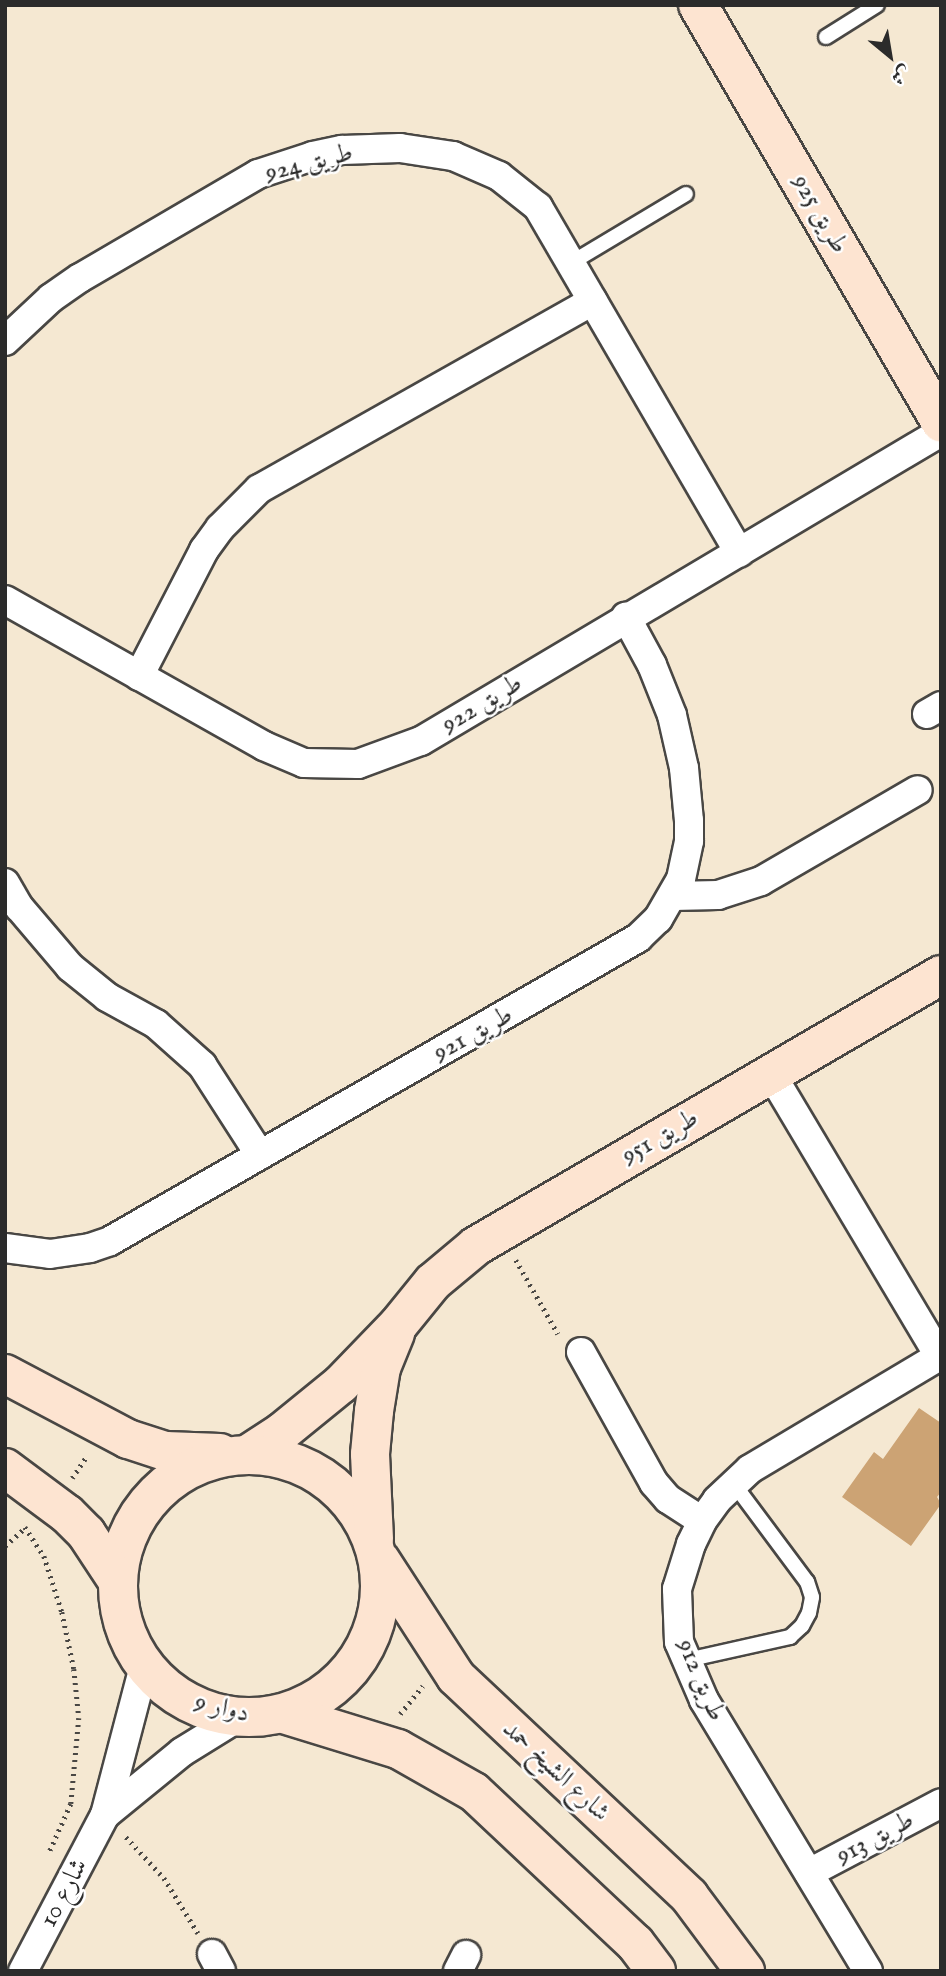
<!DOCTYPE html>
<meta charset="utf-8">
<style>
body{margin:0}
#map{position:relative;width:946px;height:1976px;overflow:hidden;background:#f5e8d2;font-family:"IM FELL English",Amiri,serif}
div>[style]{position:absolute}
[style*='--x']{left:calc(var(--x)*1px);top:calc(var(--y)*1px);width:calc(var(--w)*1px);rotate:calc(var(--a)*1deg)}
.building>*{inset:0;background:#cca374}
.path>*{height:4.5px;margin-top:-2.25px;transform-origin:0;background:repeating-linear-gradient(90deg,#494744 0 2px,transparent 0 7px)}
.roads{filter:drop-shadow(2px 0 #494744) drop-shadow(-2px 0 #494744) drop-shadow(0 2px #494744) drop-shadow(0 -2px #494744)}
.lane>*{height:14px;margin:-7px;padding:0 7px;transform-origin:7px;border-radius:7px;background:#fff}
.street>*{height:28px;margin:-14px;padding:0 14px;transform-origin:14px;border-radius:14px;background:#fff}
.secondary>*{height:38px;margin:-19px;padding:0 19px;transform-origin:19px;border-radius:19px;background:#fde4d1}
.secondary>.ring{margin:-19px;padding:0;box-sizing:content-box;background:none;border:38px solid #fde4d1;border-radius:50%}
span{translate:-50% -50%;white-space:nowrap;text-align:center;line-height:1.15;-webkit-text-stroke:5px #fff;paint-order:stroke}
.street-label{font-size:26px;color:#2b2b2b}
.frame{position:absolute;inset:0;border:7px solid #2b2b2b;pointer-events:none}
.north{position:absolute;left:855px;top:21px;width:70px;height:70px;-webkit-text-stroke:5px #fff;paint-order:stroke;rotate:150deg;font-size:19px;font-weight:700;line-height:28px;text-align:center;color:#2b2b2b}
.north::after{content:'';display:block;margin:auto;width:24px;height:32px;background:#2b2b2b;clip-path:polygon(50% 0,100% 100%,50% 72%,0 100%)}
</style>
<div id="map">
<div class="building">
<i style="clip-path:polygon(919px 1408px,941px 1423px,941px 1492px,937px 1497px,941px 1504px,911px 1546px,842px 1497px,874px 1452px,883px 1459px)"></i>
</div>
<div class="path">
<i style="--x:516;--y:1260;--w:85;--a:60.4"></i>
<i style="--x:72;--y:1478;--w:27;--a:-56"></i>
<i style="--x:25;--y:1527;--w:35;--a:57"></i>
<i style="--x:44;--y:1556;--w:59;--a:72.2"></i>
<i style="--x:62;--y:1612;--w:58;--a:78.1"></i>
<i style="--x:74;--y:1669;--w:49;--a:84.2"></i>
<i style="--x:79;--y:1718;--w:86;--a:95.3"></i>
<i style="--x:71;--y:1804;--w:54;--a:114.2"></i>
<i style="--x:5;--y:1546;--w:28;--a:-42"></i>
<i style="--x:400;--y:1714;--w:36;--a:-51"></i>
<i style="--x:126;--y:1837;--w:56;--a:47.2"></i>
<i style="--x:164;--y:1878;--w:65;--a:58.3"></i>
</div>
<div class="roads">
<div class="lane">
<i style="--x:826;--y:37;--w:60;--a:-32.1"></i>
<i style="--x:571;--y:263;--w:134;--a:-31"></i>
<i style="--x:687;--y:1660;--w:106;--a:-12.6"></i>
<i style="--x:790;--y:1637;--w:16;--a:-43"></i>
<i style="--x:802;--y:1626;--w:15;--a:-62"></i>
<i style="--x:809;--y:1613;--w:16;--a:-79"></i>
<i style="--x:812;--y:1597;--w:16;--a:-108"></i>
<i style="--x:807;--y:1582;--w:122;--a:-126.7"></i>
</div>
<div class="street">
<i style="--x:5;--y:341;--w:63;--a:-43.1"></i>
<i style="--x:51;--y:298;--w:35;--a:-35"></i>
<i style="--x:80;--y:278;--w:206;--a:-30.3"></i>
<i style="--x:258;--y:174;--w:58;--a:-18.1"></i>
<i style="--x:313;--y:156;--w:30;--a:-12"></i>
<i style="--x:342;--y:150;--w:58;--a:-2"></i>
<i style="--x:400;--y:148;--w:54;--a:8.6"></i>
<i style="--x:453;--y:156;--w:50;--a:23.5"></i>
<i style="--x:499;--y:176;--w:50;--a:38.5"></i>
<i style="--x:538;--y:207;--w:400;--a:59.8"></i>
<i style="--x:5;--y:600;--w:297;--a:29.4"></i>
<i style="--x:264;--y:746;--w:43;--a:23"></i>
<i style="--x:304;--y:763;--w:54;--a:1.1"></i>
<i style="--x:358;--y:764;--w:67;--a:-20.1"></i>
<i style="--x:421;--y:741;--w:605;--a:-30.72"></i>
<i style="--x:139;--y:676;--w:142;--a:-62.7"></i>
<i style="--x:204;--y:550;--w:27;--a:-54"></i>
<i style="--x:220;--y:528;--w:55;--a:-45"></i>
<i style="--x:259;--y:489;--w:383;--a:-29.4"></i>
<i style="--x:927;--y:714;--w:16;--a:-30"></i>
<i style="--x:5;--y:883;--w:28;--a:60"></i>
<i style="--x:19;--y:907;--w:79;--a:49.6"></i>
<i style="--x:70;--y:967;--w:48;--a:39"></i>
<i style="--x:107;--y:997;--w:56;--a:28.9"></i>
<i style="--x:156;--y:1024;--w:62;--a:41.7"></i>
<i style="--x:202;--y:1065;--w:107;--a:57.2"></i>
<i style="--x:673;--y:896;--w:45;--a:-1.3"></i>
<i style="--x:718;--y:895;--w:45;--a:-18"></i>
<i style="--x:761;--y:881;--w:181;--a:-30.1"></i>
<i style="--x:770;--y:1072;--w:330;--a:59.2"></i>
<i style="--x:5;--y:1248;--w:45;--a:7.6"></i>
<i style="--x:50;--y:1254;--w:40;--a:-8.5"></i>
<i style="--x:90;--y:1248;--w:21;--a:-19"></i>
<i style="--x:110;--y:1241;--w:609;--a:-29.85"></i>
<i style="--x:638;--y:938;--w:28;--a:-44"></i>
<i style="--x:658;--y:919;--w:46;--a:-60.1"></i>
<i style="--x:681;--y:879;--w:39;--a:-78"></i>
<i style="--x:689;--y:841;--w:20;--a:-90"></i>
<i style="--x:689;--y:821;--w:53;--a:-95.4"></i>
<i style="--x:684;--y:768;--w:54;--a:-102.8"></i>
<i style="--x:672;--y:715;--w:54;--a:-111.8"></i>
<i style="--x:652;--y:665;--w:55;--a:-118.4"></i>
<i style="--x:581;--y:1352;--w:150;--a:60.9"></i>
<i style="--x:654;--y:1483;--w:21;--a:49"></i>
<i style="--x:668;--y:1499;--w:40;--a:32.9"></i>
<i style="--x:105;--y:1815;--w:99;--a:-39.3"></i>
<i style="--x:182;--y:1752;--w:65;--a:-31.7"></i>
<i style="--x:809;--y:1873;--w:149;--a:-27.9"></i>
<i style="--x:212;--y:1954;--w:19;--a:62"></i>
<i style="--x:23;--y:1971;--w:176;--a:-62.3"></i>
<i style="--x:105;--y:1815;--w:154;--a:-75.3"></i>
<i style="--x:458;--y:1971;--w:18;--a:-63"></i>
<i style="--x:868;--y:1971;--w:317;--a:-121.2"></i>
<i style="--x:704;--y:1700;--w:63;--a:-113.3"></i>
<i style="--x:679;--y:1642;--w:53;--a:-92.2"></i>
<i style="--x:677;--y:1589;--w:47;--a:-72.7"></i>
<i style="--x:691;--y:1544;--w:25;--a:-64"></i>
<i style="--x:702;--y:1521;--w:26;--a:-54"></i>
<i style="--x:717;--y:1500;--w:45;--a:-43.2"></i>
<i style="--x:750;--y:1469;--w:222;--a:-30.8"></i>
</div>
<div class="secondary">
<i style="--x:698;--y:5;--w:483;--a:59.8"></i>
<i style="--x:5;--y:1374;--w:139;--a:27.9"></i>
<i style="--x:128;--y:1439;--w:40;--a:18"></i>
<i style="--x:166;--y:1451;--w:54;--a:2.1"></i>
<i style="--x:250;--y:1453;--w:38;--a:-33"></i>
<i style="--x:282;--y:1432;--w:76;--a:-39.1"></i>
<i style="--x:341;--y:1384;--w:82;--a:-46"></i>
<i style="--x:398;--y:1325;--w:55;--a:-50.9"></i>
<i style="--x:433;--y:1282;--w:56;--a:-39.9"></i>
<i style="--x:476;--y:1246;--w:538;--a:-30.23"></i>
<i class="ring" style="left:118px;top:1455px;width:224px;height:224px"></i>
<i style="--x:5;--y:1468;--w:77;--a:36.6"></i>
<i style="--x:67;--y:1514;--w:27;--a:45"></i>
<i style="--x:86;--y:1533;--w:56;--a:56.6"></i>
<i style="--x:374;--y:1539;--w:85;--a:-92.7"></i>
<i style="--x:370;--y:1454;--w:43;--a:-84.7"></i>
<i style="--x:374;--y:1411;--w:44;--a:-80.8"></i>
<i style="--x:381;--y:1368;--w:38;--a:-68"></i>
<i style="--x:381;--y:1561;--w:138;--a:57.1"></i>
<i style="--x:456;--y:1677;--w:320;--a:43.2"></i>
<i style="--x:689;--y:1896;--w:94;--a:53.3"></i>
<i style="--x:284;--y:1714;--w:119;--a:17.1"></i>
<i style="--x:398;--y:1749;--w:87;--a:29.5"></i>
<i style="--x:474;--y:1792;--w:221;--a:43.2"></i>
<i style="--x:635;--y:1943;--w:35;--a:53"></i>
</div>
</div>
<div class="street-label">
<span style="left:309px;top:163px;rotate:-14deg">طريق 924</span>
<span style="left:820px;top:214px;rotate:60deg">طريق 925</span>
<span style="left:482px;top:704px;rotate:-31deg">طريق 922</span>
<span style="left:473px;top:1034px;rotate:-29deg">طريق 921</span>
<span style="left:660px;top:1137px;rotate:-30deg">طريق 951</span>
<span style="left:701px;top:1680px;rotate:67deg">طريق 912</span>
<span style="left:222px;top:1708px;rotate:14deg">دوار 9</span>
<span style="left:556px;top:1771px;rotate:43deg">شارع الشيخ حمد</span>
<span style="left:875px;top:1838px;rotate:-28deg">طريق 913</span>
<span style="left:64px;top:1893px;rotate:-62deg">شارع 10</span>
</div>
<div class="frame"></div>
<div class="north">ش</div>
</div>
